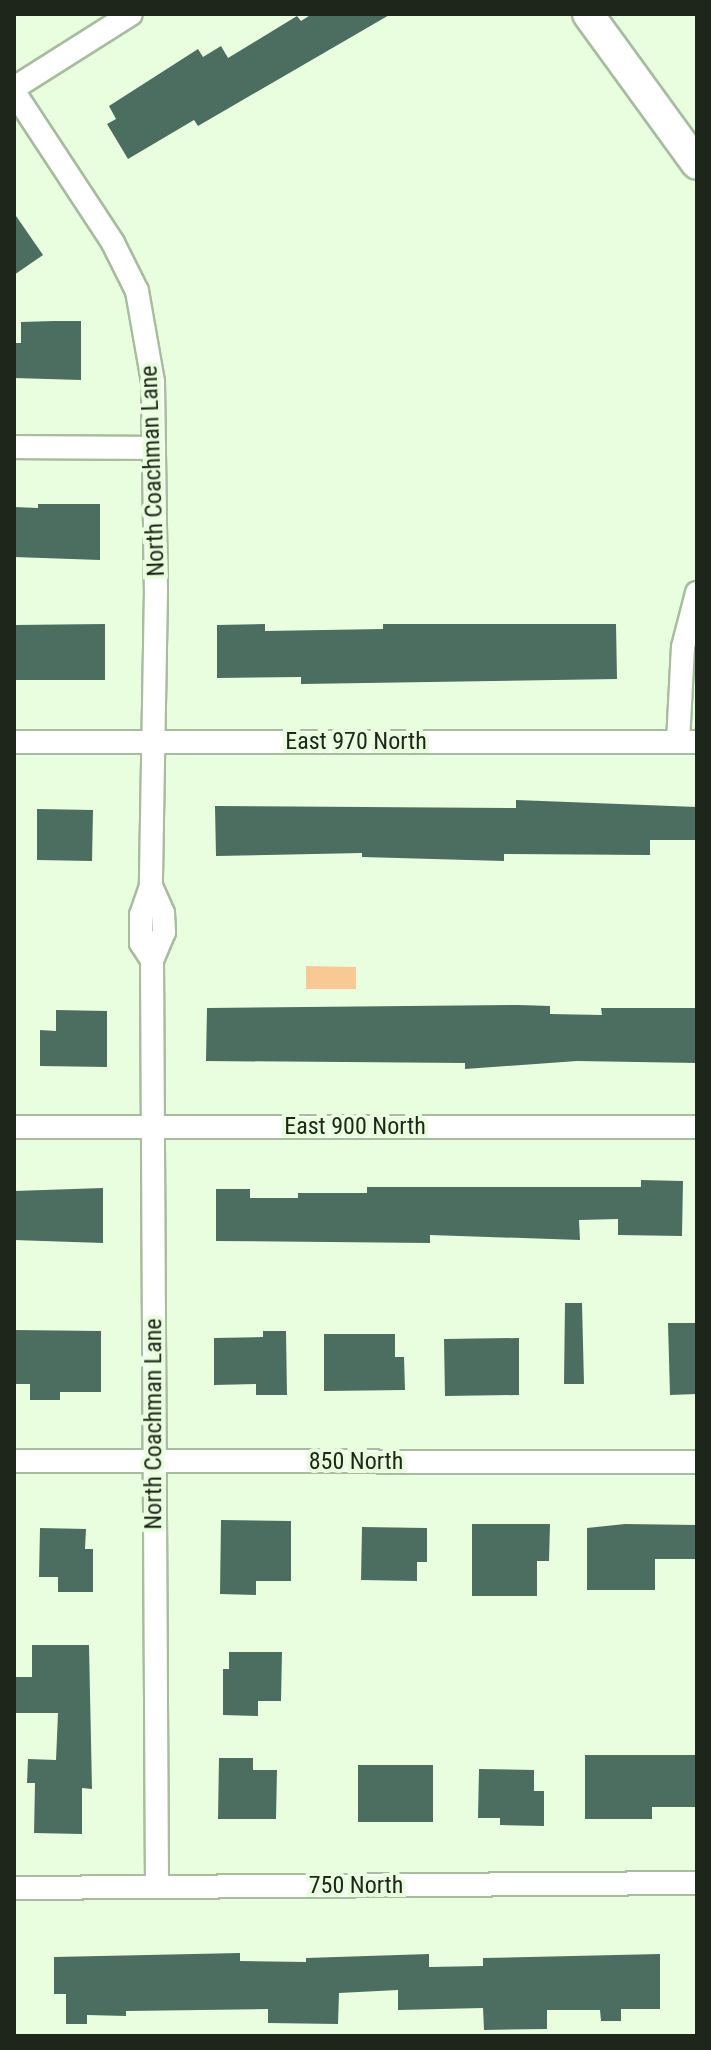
<!DOCTYPE html>
<style>
body{margin:0}
#map{position:relative;width:711px;height:2050px;overflow:hidden;background:#e9fedf;font-family:"Roboto Condensed",sans-serif}
div>[style]{position:absolute}
[style*='--x']{left:calc(var(--x)*1px);top:calc(var(--y)*1px);width:calc(var(--w)*1px);rotate:calc(var(--a)*1deg)}
.green>*{inset:0;background:#f8c895}
.building>*{inset:0;background:#4b6e61}
.roads{filter:drop-shadow(2px 0 #a8bc9f) drop-shadow(-2px 0 #a8bc9f) drop-shadow(0 2px #a8bc9f) drop-shadow(0 -2px #a8bc9f)}
.street>*{height:22px;margin:-11px;padding:0 11px;transform-origin:11px;border-radius:11px;background:#fff}
.secondary>*{height:30px;margin:-15px;padding:0 15px;transform-origin:15px;border-radius:15px;background:#fff}
span{translate:-50% -50%;white-space:nowrap;text-align:center;line-height:1.15;-webkit-text-stroke:8px #e9fedf;paint-order:stroke}
.street-label{font-size:24px;color:#1e251a}
.frame{position:absolute;inset:0;border:16px solid #1e251a;pointer-events:none}
</style>
<div id="map">
<div class="green">
<i style="clip-path:polygon(306px 966px,356px 967px,356px 989px,306px 989px)"></i>
</div>
<div class="building">
<i style="clip-path:polygon(312px 14px,391px 14px,198px 126px,194px 120px,128px 159px,107px 124px,116px 119px,109px 106px,198px 49px,203px 57px,221px 46px,228px 58px,297px 16px,301px 21px)"></i>
<i style="clip-path:polygon(14px 213px,43px 255px,14px 275px)"></i>
<i style="clip-path:polygon(54px 321px,81px 321px,81px 380px,14px 378px,14px 343px,21px 343px,21px 322px)"></i>
<i style="clip-path:polygon(38px 504px,100px 504px,100px 560px,14px 557px,14px 507px,38px 508px)"></i>
<i style="clip-path:polygon(105px 624px,105px 680px,14px 680px,14px 625px)"></i>
<i style="clip-path:polygon(265px 624px,265px 631px,383px 629px,383px 624px,616px 624px,617px 679px,301px 684px,301px 677px,217px 678px,217px 625px)"></i>
<i style="clip-path:polygon(516px 800px,697px 807px,697px 840px,650px 840px,650px 855px,504px 854px,504px 861px,362px 857px,362px 853px,216px 856px,215px 806px,516px 808px)"></i>
<i style="clip-path:polygon(37px 809px,93px 810px,92px 861px,37px 860px)"></i>
<i style="clip-path:polygon(519px 1005px,550px 1006px,550px 1014px,602px 1015px,601px 1008px,697px 1008px,697px 1063px,577px 1061px,465px 1069px,465px 1063px,206px 1061px,207px 1008px)"></i>
<i style="clip-path:polygon(56px 1010px,107px 1011px,107px 1067px,40px 1066px,40px 1030px,56px 1031px)"></i>
<i style="clip-path:polygon(641px 1180px,683px 1181px,682px 1236px,618px 1235px,618px 1219px,579px 1220px,580px 1240px,430px 1235px,430px 1243px,216px 1241px,216px 1189px,250px 1189px,250px 1198px,298px 1198px,298px 1193px,367px 1193px,367px 1187px,641px 1187px)"></i>
<i style="clip-path:polygon(103px 1188px,103px 1243px,14px 1240px,14px 1191px)"></i>
<i style="clip-path:polygon(565px 1303px,582px 1303px,584px 1384px,564px 1384px)"></i>
<i style="clip-path:polygon(668px 1323px,697px 1323px,697px 1394px,670px 1395px)"></i>
<i style="clip-path:polygon(14px 1330px,101px 1331px,101px 1392px,60px 1392px,60px 1400px,30px 1400px,30px 1384px,14px 1384px)"></i>
<i style="clip-path:polygon(263px 1331px,286px 1331px,287px 1395px,256px 1395px,256px 1384px,214px 1385px,214px 1338px,263px 1337px)"></i>
<i style="clip-path:polygon(324px 1334px,395px 1334px,395px 1357px,404px 1357px,405px 1390px,324px 1391px)"></i>
<i style="clip-path:polygon(519px 1338px,519px 1395px,445px 1396px,444px 1339px)"></i>
<i style="clip-path:polygon(221px 1520px,291px 1521px,291px 1581px,256px 1581px,256px 1595px,220px 1594px)"></i>
<i style="clip-path:polygon(472px 1524px,550px 1524px,549px 1561px,537px 1561px,537px 1596px,472px 1596px)"></i>
<i style="clip-path:polygon(625px 1524px,697px 1525px,697px 1559px,655px 1559px,655px 1590px,587px 1590px,587px 1528px)"></i>
<i style="clip-path:polygon(362px 1527px,427px 1528px,427px 1562px,417px 1562px,417px 1581px,361px 1580px)"></i>
<i style="clip-path:polygon(40px 1528px,86px 1529px,85px 1549px,93px 1549px,93px 1592px,58px 1592px,58px 1577px,39px 1577px)"></i>
<i style="clip-path:polygon(32px 1645px,89px 1645px,92px 1789px,82px 1788px,82px 1834px,34px 1833px,35px 1783px,27px 1783px,28px 1759px,56px 1760px,58px 1713px,14px 1713px,14px 1677px,32px 1677px)"></i>
<i style="clip-path:polygon(229px 1652px,282px 1652px,281px 1701px,258px 1701px,258px 1716px,223px 1715px,223px 1669px,229px 1669px)"></i>
<i style="clip-path:polygon(585px 1755px,697px 1755px,697px 1807px,652px 1807px,652px 1819px,585px 1819px)"></i>
<i style="clip-path:polygon(219px 1758px,253px 1758px,253px 1770px,277px 1770px,276px 1819px,218px 1819px)"></i>
<i style="clip-path:polygon(358px 1765px,433px 1765px,433px 1822px,358px 1822px)"></i>
<i style="clip-path:polygon(479px 1769px,534px 1770px,534px 1791px,544px 1791px,544px 1826px,500px 1825px,500px 1818px,478px 1818px)"></i>
<i style="clip-path:polygon(240px 1953px,240px 1961px,306px 1962px,306px 1958px,429px 1954px,429px 1967px,483px 1966px,483px 1958px,660px 1954px,660px 2009px,621px 2009px,621px 2021px,601px 2021px,600px 2010px,547px 2010px,547px 2029px,484px 2030px,483px 2008px,398px 2010px,398px 1990px,339px 1993px,338px 2024px,268px 2023px,268px 2009px,126px 2011px,126px 2016px,87px 2015px,87px 2024px,66px 2024px,66px 1994px,54px 1994px,54px 1957px)"></i>
</div>
<div class="roads">
<div class="street">
<i style="--x:14;--y:88;--w:138;--a:-32.3"></i>
<i style="--x:14;--y:92;--w:181;--a:56.7"></i>
<i style="--x:113;--y:243;--w:54;--a:63.4"></i>
<i style="--x:137;--y:291;--w:92;--a:80"></i>
<i style="--x:153;--y:382;--w:208;--a:89.2"></i>
<i style="--x:156;--y:590;--w:296;--a:91"></i>
<i style="--x:151;--y:886;--w:31;--a:109"></i>
<i style="--x:141;--y:915;--w:28;--a:90"></i>
<i style="--x:141;--y:943;--w:20;--a:57"></i>
<i style="--x:152;--y:960;--w:927;--a:89.69"></i>
<i style="--x:14;--y:447;--w:140;--a:0.4"></i>
<i style="--x:14;--y:742;--w:683;--a:0"></i>
<i style="--x:678;--y:742;--w:95;--a:-87"></i>
<i style="--x:683;--y:647;--w:56;--a:-75.5"></i>
<i style="--x:151;--y:886;--w:30;--a:66"></i>
<i style="--x:163;--y:913;--w:19;--a:87"></i>
<i style="--x:164;--y:932;--w:30;--a:113"></i>
<i style="--x:14;--y:1127;--w:683;--a:0"></i>
<i style="--x:14;--y:1461;--w:683;--a:0.08"></i>
<i style="--x:14;--y:1888;--w:683;--a:-0.42"></i>
</div>
<div class="secondary">
<i style="--x:588;--y:14;--w:185;--a:54"></i>
</div>
</div>
<div class="street-label">
<span style="left:153px;top:471px;rotate:-92deg">North Coachman Lane</span>
<span style="left:356px;top:742px">East 970 North</span>
<span style="left:355px;top:1127px">East 900 North</span>
<span style="left:154px;top:1424px;rotate:-90deg">North Coachman Lane</span>
<span style="left:356px;top:1462px">850 North</span>
<span style="left:356px;top:1886px">750 North</span>
</div>
<div class="frame"></div>
</div>
